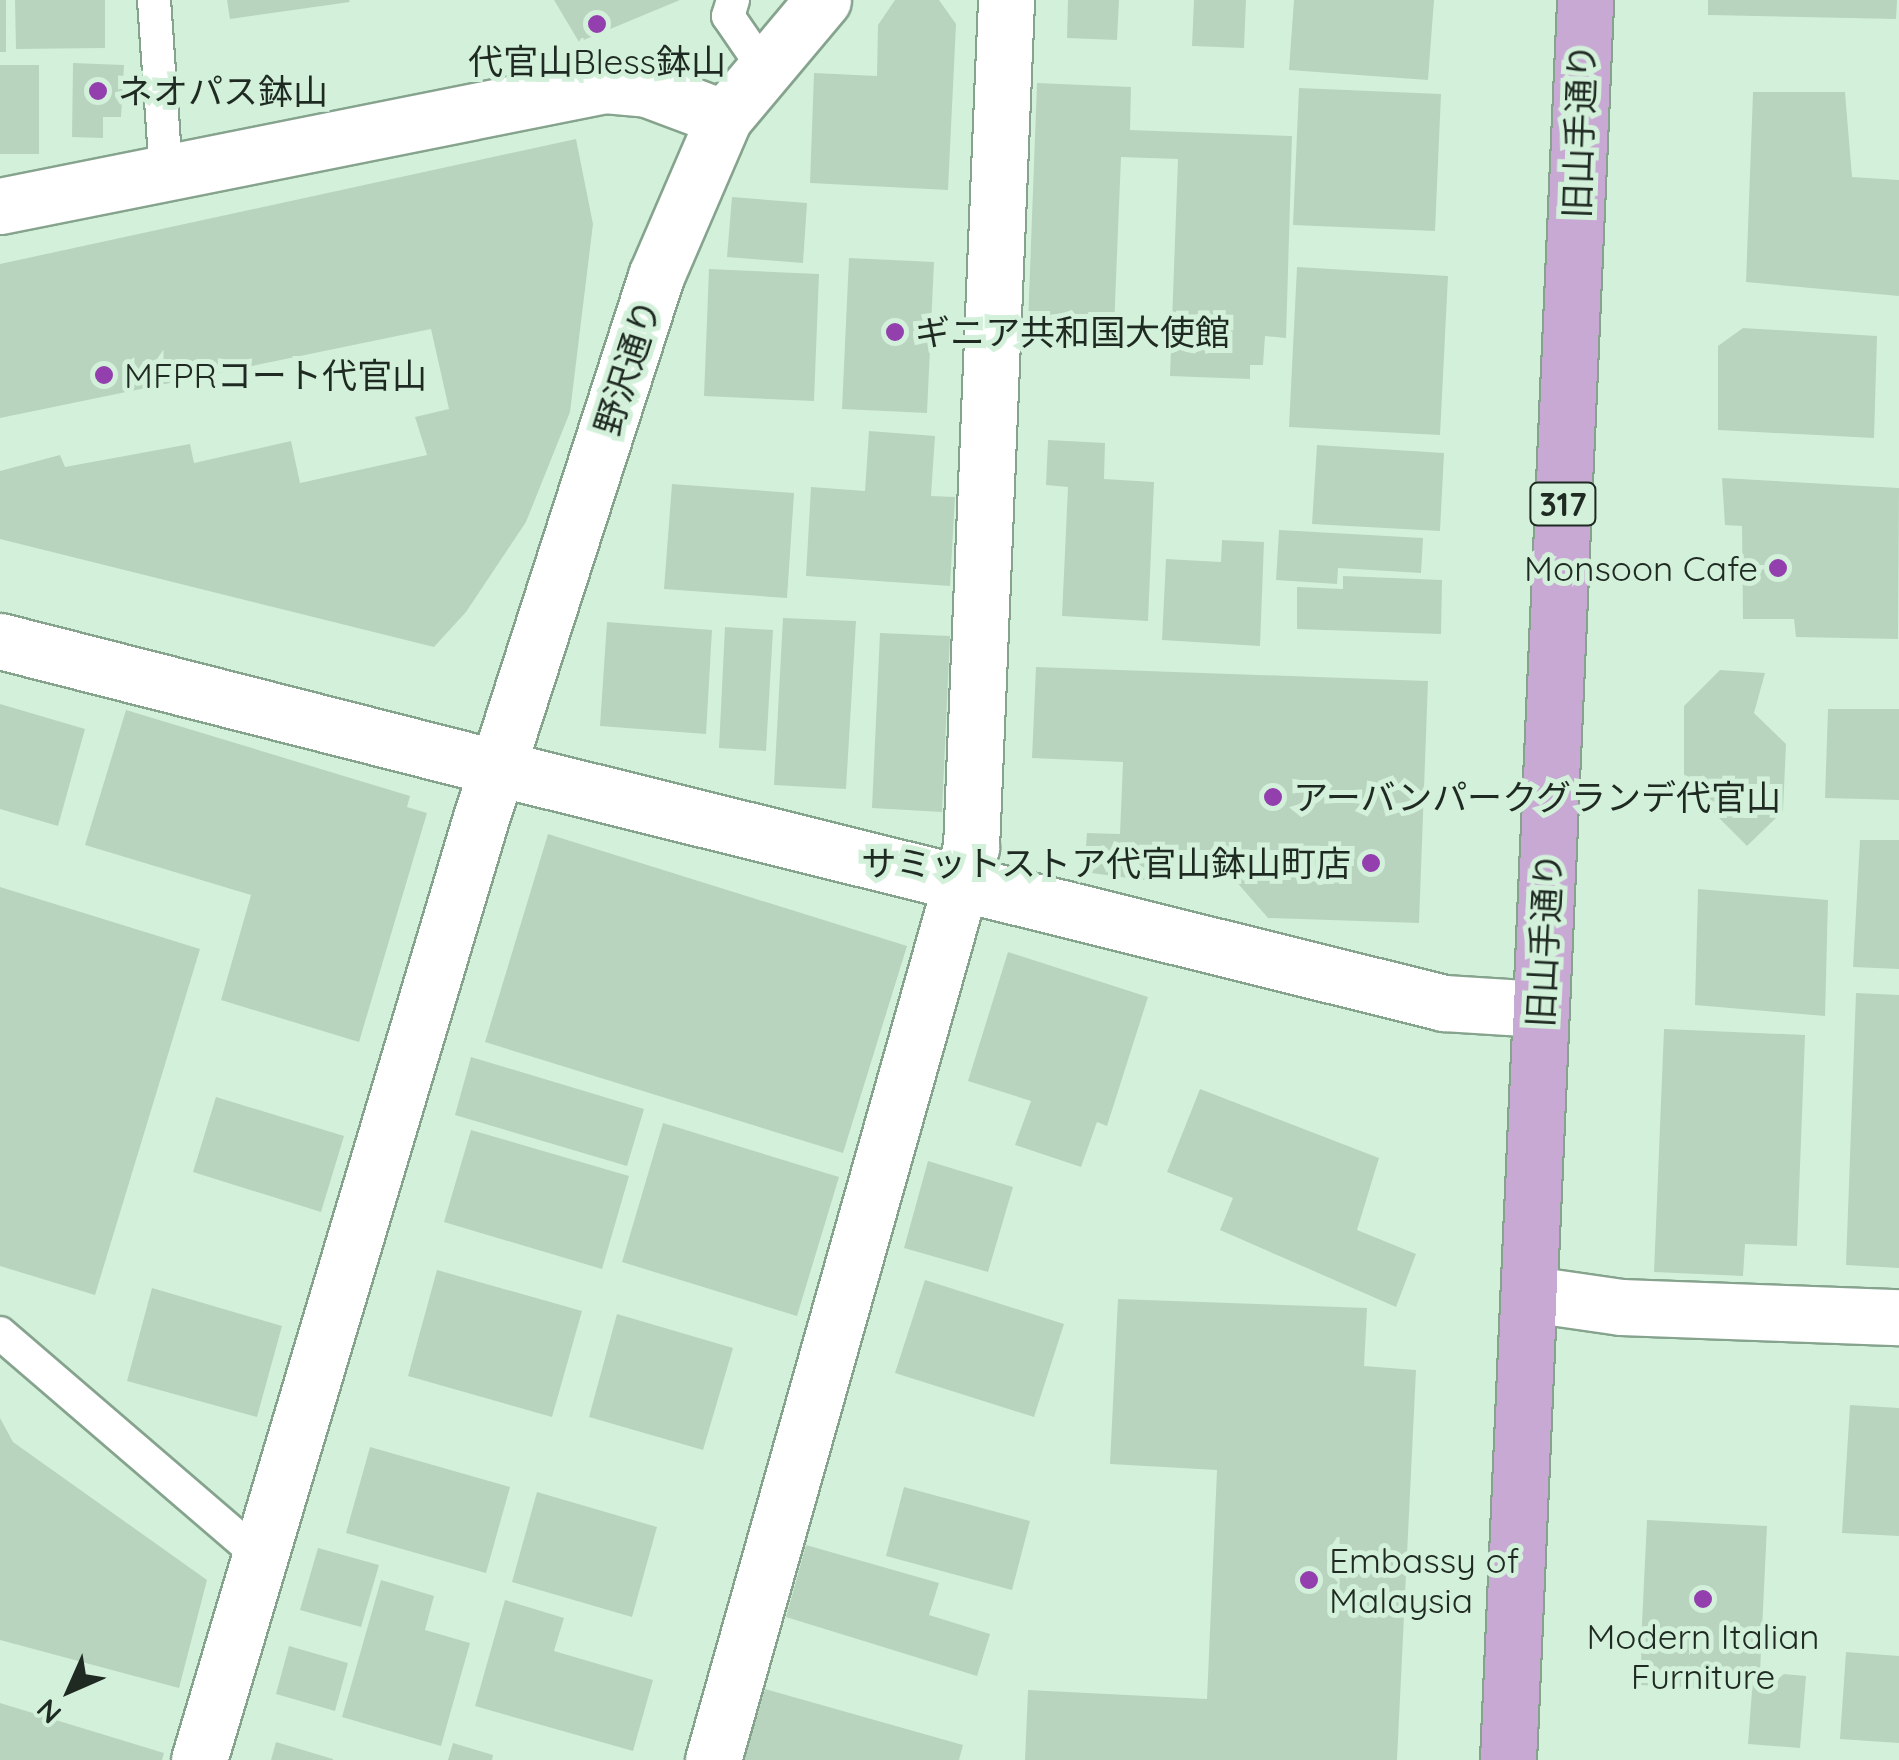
<!DOCTYPE html>
<meta charset="utf-8">
<style>
body{margin:0}
#map{position:relative;width:1899px;height:1760px;overflow:hidden;background:#d3f1da;font-family:Quicksand,"Noto Sans JP",sans-serif}
div>[style]{position:absolute}
[style*='--x']{left:calc(var(--x)*1px);top:calc(var(--y)*1px);width:calc(var(--w)*1px);rotate:calc(var(--a)*1deg)}
.building>*{inset:0;background:#b8d4bf}
.roads{filter:drop-shadow(2px 0 #86a38e) drop-shadow(-2px 0 #86a38e) drop-shadow(0 2px #86a38e) drop-shadow(0 -2px #86a38e)}
.lane>*{height:32px;margin:-16px;padding:0 16px;transform-origin:16px;border-radius:16px;background:#fff}
.street>*{height:55px;margin:-27.5px;padding:0 27.5px;transform-origin:27.5px;border-radius:27.5px;background:#fff}
.secondary>*{height:55px;margin:-27.5px;padding:0 27.5px;transform-origin:27.5px;border-radius:27.5px;background:#fff}
.primary>*{height:55px;margin:-27.5px;padding:0 27.5px;transform-origin:27.5px;border-radius:27.5px;background:#c8a9d4}
.dots>*{width:28px;height:28px;translate:-50% -50%;box-sizing:border-box;border:5px solid #d3f1da;border-radius:50%}
span{translate:-50% -50%;white-space:nowrap;text-align:center;line-height:1.15;-webkit-text-stroke:10px #d3f1da;paint-order:stroke}
.shield-label span{padding:2px 8px;background:#d3f1da;border:2px solid;border-radius:8px;-webkit-text-stroke-width:0}
.shield-label{font-size:32px;color:#1f2a22;font-weight:700}
.poi-label{font-size:35px;color:#1f2a22}
.left{translate:0 -50%;text-align:left}
.right{translate:-100% -50%;text-align:right}
.street-label{font-size:35px;color:#1f2a22}
.north{position:absolute;left:20px;top:1640px;width:100px;height:100px;-webkit-text-stroke:8px #d3f1da;paint-order:stroke;rotate:225deg;font-size:28px;font-weight:700;line-height:40px;text-align:center;color:#1f2a22}
.north::after{content:'';display:block;margin:auto;width:35px;height:45px;background:#1f2a22;clip-path:polygon(50% 0,100% 100%,50% 72%,0 100%)}
</style>
<div id="map">
<div class="building">
<i style="clip-path:polygon(0 0,6px 0,6px 52px,0 52px)"></i>
<i style="clip-path:polygon(15px 0,105px 0,105px 48px,16px 49px)"></i>
<i style="clip-path:polygon(227px 0,349px 0,350px 2px,230px 19px)"></i>
<i style="clip-path:polygon(554px 0,680px 0,579px 42px)"></i>
<i style="clip-path:polygon(895px 0,939px 0,956px 24px,948px 190px,810px 183px,814px 73px,877px 76px,878px 25px)"></i>
<i style="clip-path:polygon(1068px 0,1119px 0,1117px 40px,1067px 38px)"></i>
<i style="clip-path:polygon(1194px 0,1246px 0,1244px 48px,1192px 46px)"></i>
<i style="clip-path:polygon(1294px 0,1434px 0,1428px 80px,1289px 70px)"></i>
<i style="clip-path:polygon(1708px 0,1897px 0,1896px 19px,1708px 15px)"></i>
<i style="clip-path:polygon(73px 63px,124px 65px,121px 117px,103px 117px,103px 138px,72px 137px)"></i>
<i style="clip-path:polygon(0 65px,39px 65px,39px 154px,0 154px)"></i>
<i style="clip-path:polygon(1037px 83px,1131px 87px,1130px 130px,1292px 136px,1286px 338px,1265px 336px,1263px 365px,1250px 365px,1250px 379px,1170px 376px,1178px 159px,1121px 157px,1114px 328px,1028px 324px)"></i>
<i style="clip-path:polygon(1299px 88px,1441px 94px,1435px 231px,1293px 225px)"></i>
<i style="clip-path:polygon(1753px 92px,1845px 92px,1852px 177px,1899px 180px,1899px 296px,1746px 282px)"></i>
<i style="clip-path:polygon(576px 139px,593px 224px,570px 412px,526px 522px,466px 612px,434px 647px,0 539px,0 471px,60px 455px,65px 467px,190px 444px,194px 463px,291px 441px,300px 483px,427px 455px,415px 417px,449px 409px,431px 329px,0 418px,0 264px)"></i>
<i style="clip-path:polygon(732px 197px,807px 203px,803px 263px,727px 257px)"></i>
<i style="clip-path:polygon(849px 258px,934px 262px,927px 413px,842px 409px)"></i>
<i style="clip-path:polygon(1297px 267px,1448px 276px,1440px 435px,1289px 427px)"></i>
<i style="clip-path:polygon(709px 269px,819px 274px,814px 401px,704px 396px)"></i>
<i style="clip-path:polygon(1743px 328px,1877px 336px,1874px 438px,1718px 430px,1718px 346px)"></i>
<i style="clip-path:polygon(869px 431px,935px 436px,931px 496px,955px 497px,950px 586px,806px 576px,811px 487px,865px 491px)"></i>
<i style="clip-path:polygon(1048px 440px,1105px 443px,1104px 479px,1154px 482px,1148px 621px,1062px 616px,1068px 487px,1046px 485px)"></i>
<i style="clip-path:polygon(1317px 445px,1444px 453px,1440px 531px,1312px 524px)"></i>
<i style="clip-path:polygon(1722px 478px,1899px 488px,1898px 639px,1796px 637px,1794px 619px,1743px 619px,1742px 526px,1725px 525px)"></i>
<i style="clip-path:polygon(672px 484px,794px 493px,787px 598px,664px 589px)"></i>
<i style="clip-path:polygon(1279px 530px,1423px 538px,1421px 573px,1338px 568px,1337px 584px,1276px 580px)"></i>
<i style="clip-path:polygon(1222px 540px,1264px 542px,1260px 646px,1162px 640px,1166px 559px,1221px 562px)"></i>
<i style="clip-path:polygon(1343px 576px,1442px 580px,1441px 634px,1297px 629px,1297px 587px,1343px 589px)"></i>
<i style="clip-path:polygon(783px 618px,856px 621px,846px 789px,774px 785px)"></i>
<i style="clip-path:polygon(607px 622px,712px 630px,706px 734px,600px 726px)"></i>
<i style="clip-path:polygon(725px 627px,773px 630px,766px 751px,719px 748px)"></i>
<i style="clip-path:polygon(880px 633px,950px 636px,942px 812px,872px 808px)"></i>
<i style="clip-path:polygon(1036px 667px,1428px 681px,1419px 923px,1268px 918px,1227px 871px,1152px 868px,1151px 881px,1084px 872px,1087px 833px,1120px 834px,1123px 762px,1032px 758px)"></i>
<i style="clip-path:polygon(1720px 670px,1765px 673px,1754px 713px,1786px 744px,1783px 811px,1747px 846px,1684px 783px,1684px 706px)"></i>
<i style="clip-path:polygon(0 704px,85px 729px,58px 826px,0 809px)"></i>
<i style="clip-path:polygon(1828px 709px,1899px 709px,1899px 800px,1825px 798px)"></i>
<i style="clip-path:polygon(126px 710px,410px 796px,407px 807px,427px 813px,359px 1042px,221px 1000px,251px 895px,85px 845px)"></i>
<i style="clip-path:polygon(548px 834px,907px 946px,843px 1153px,485px 1042px)"></i>
<i style="clip-path:polygon(1860px 840px,1899px 840px,1899px 969px,1853px 967px)"></i>
<i style="clip-path:polygon(0 887px,200px 949px,95px 1295px,0 1266px)"></i>
<i style="clip-path:polygon(1698px 889px,1828px 900px,1825px 1016px,1695px 1005px)"></i>
<i style="clip-path:polygon(1008px 952px,1148px 997px,1107px 1126px,1097px 1122px,1081px 1167px,1015px 1145px,1031px 1101px,968px 1081px)"></i>
<i style="clip-path:polygon(1856px 993px,1899px 995px,1899px 1268px,1846px 1265px)"></i>
<i style="clip-path:polygon(1664px 1029px,1805px 1035px,1797px 1246px,1745px 1244px,1743px 1276px,1654px 1272px)"></i>
<i style="clip-path:polygon(471px 1057px,644px 1109px,627px 1166px,455px 1115px)"></i>
<i style="clip-path:polygon(1200px 1089px,1379px 1158px,1357px 1230px,1416px 1254px,1396px 1307px,1220px 1230px,1233px 1198px,1167px 1172px)"></i>
<i style="clip-path:polygon(216px 1097px,344px 1136px,321px 1212px,193px 1172px)"></i>
<i style="clip-path:polygon(663px 1123px,839px 1177px,797px 1316px,622px 1262px)"></i>
<i style="clip-path:polygon(471px 1130px,629px 1176px,602px 1269px,444px 1222px)"></i>
<i style="clip-path:polygon(928px 1161px,1013px 1187px,988px 1272px,904px 1248px)"></i>
<i style="clip-path:polygon(437px 1270px,582px 1311px,552px 1417px,408px 1376px)"></i>
<i style="clip-path:polygon(925px 1280px,1064px 1324px,1034px 1417px,895px 1373px)"></i>
<i style="clip-path:polygon(152px 1288px,282px 1326px,257px 1417px,127px 1381px)"></i>
<i style="clip-path:polygon(1118px 1299px,1367px 1308px,1364px 1366px,1416px 1370px,1397px 1760px,1025px 1760px,1028px 1690px,1207px 1699px,1217px 1470px,1110px 1464px)"></i>
<i style="clip-path:polygon(617px 1314px,733px 1348px,703px 1450px,589px 1417px)"></i>
<i style="clip-path:polygon(1850px 1405px,1899px 1408px,1899px 1536px,1842px 1533px)"></i>
<i style="clip-path:polygon(0 1418px,13px 1442px,207px 1580px,179px 1688px,0 1640px)"></i>
<i style="clip-path:polygon(370px 1447px,510px 1487px,486px 1573px,346px 1533px)"></i>
<i style="clip-path:polygon(904px 1487px,1030px 1521px,1012px 1590px,886px 1556px)"></i>
<i style="clip-path:polygon(537px 1492px,657px 1527px,632px 1617px,512px 1582px)"></i>
<i style="clip-path:polygon(1647px 1520px,1767px 1526px,1760px 1672px,1806px 1676px,1800px 1748px,1748px 1744px,1752px 1691px,1639px 1685px)"></i>
<i style="clip-path:polygon(806px 1545px,939px 1583px,929px 1615px,990px 1634px,977px 1676px,786px 1617px)"></i>
<i style="clip-path:polygon(318px 1548px,379px 1565px,361px 1627px,300px 1610px)"></i>
<i style="clip-path:polygon(381px 1580px,434px 1596px,425px 1630px,470px 1643px,441px 1746px,342px 1717px)"></i>
<i style="clip-path:polygon(505px 1600px,564px 1618px,554px 1651px,653px 1680px,633px 1751px,475px 1706px)"></i>
<i style="clip-path:polygon(289px 1646px,348px 1663px,335px 1711px,276px 1694px)"></i>
<i style="clip-path:polygon(1846px 1652px,1899px 1656px,1899px 1743px,1840px 1739px)"></i>
<i style="clip-path:polygon(765px 1689px,963px 1745px,959px 1760px,744px 1760px)"></i>
<i style="clip-path:polygon(0 1703px,164px 1753px,162px 1760px,0 1760px)"></i>
<i style="clip-path:polygon(276px 1742px,333px 1759px,333px 1760px,271px 1760px)"></i>
<i style="clip-path:polygon(453px 1743px,493px 1755px,492px 1760px,448px 1760px)"></i>
</div>
<div class="roads">
<div class="lane">
<i style="--x:154;--y:0;--w:170;--a:86"></i>
<i style="--x:733;--y:0;--w:17;--a:107"></i>
<i style="--x:728;--y:16;--w:62;--a:55.5"></i>
<i style="--x:0;--y:1333;--w:345;--a:40.7"></i>
</div>
<div class="street">
<i style="--x:0;--y:206;--w:617;--a:-11.31"></i>
<i style="--x:605;--y:85;--w:42;--a:5.4"></i>
<i style="--x:647;--y:89;--w:82;--a:20.6"></i>
<i style="--x:498;--y:768;--w:975;--a:13.95"></i>
<i style="--x:1444;--y:1003;--w:96;--a:3.6"></i>
<i style="--x:1531;--y:1294;--w:91;--a:8.2"></i>
<i style="--x:1621;--y:1307;--w:278;--a:2.1"></i>
<i style="--x:713;--y:1760;--w:949;--a:-74.22"></i>
<i style="--x:971;--y:847;--w:848;--a:-87.63"></i>
</div>
<div class="secondary">
<i style="--x:0;--y:641;--w:514;--a:14.31"></i>
<i style="--x:199;--y:1760;--w:980;--a:-73.34"></i>
<i style="--x:480;--y:821;--w:573;--a:-72.1"></i>
<i style="--x:656;--y:276;--w:172;--a:-66.7"></i>
<i style="--x:724;--y:118;--w:154;--a:-50"></i>
</div>
<div class="primary">
<i style="--x:1508;--y:1760;--w:1762;--a:-87.49"></i>
</div>
</div>
<div class="dots">
<i style="left:597px;top:24px;background:#933fae"></i>
<i style="left:98px;top:91px;background:#933fae"></i>
<i style="left:895px;top:332px;background:#933fae"></i>
<i style="left:104px;top:375px;background:#933fae"></i>
<i style="left:1778px;top:568px;background:#933fae"></i>
<i style="left:1273px;top:797px;background:#933fae"></i>
<i style="left:1371px;top:863px;background:#933fae"></i>
<i style="left:1309px;top:1580px;background:#933fae"></i>
<i style="left:1703px;top:1599px;background:#933fae"></i>
</div>
<div class="shield-label">
<span style="left:1563px;top:504px">317</span>
</div>
<div class="poi-label">
<span style="left:597px;top:61px">代官山Bless鉢山</span>
<span class="left" style="left:118px;top:91px">ネオパス鉢山</span>
<span class="left" style="left:915px;top:332px">ギニア共和国大使館</span>
<span class="left" style="left:124px;top:375px">MFPRコート代官山</span>
<span class="right" style="left:1758px;top:568px">Monsoon Cafe</span>
<span class="left" style="left:1293px;top:797px">アーバンパークグランデ代官山</span>
<span class="right" style="left:1351px;top:863px">サミットストア代官山鉢山町店</span>
<span class="left" style="left:1329px;top:1580px">Embassy of<br>Malaysia</span>
<span style="left:1703px;top:1656px">Modern Italian<br>Furniture</span>
</div>
<div class="street-label">
<span style="left:1579px;top:131px;rotate:-88deg">旧山手通り</span>
<span style="left:627px;top:367px;rotate:-72deg">野沢通り</span>
<span style="left:1544px;top:940px;rotate:-87deg">旧山手通り</span>
</div>
<div class="north">N</div>
</div>
